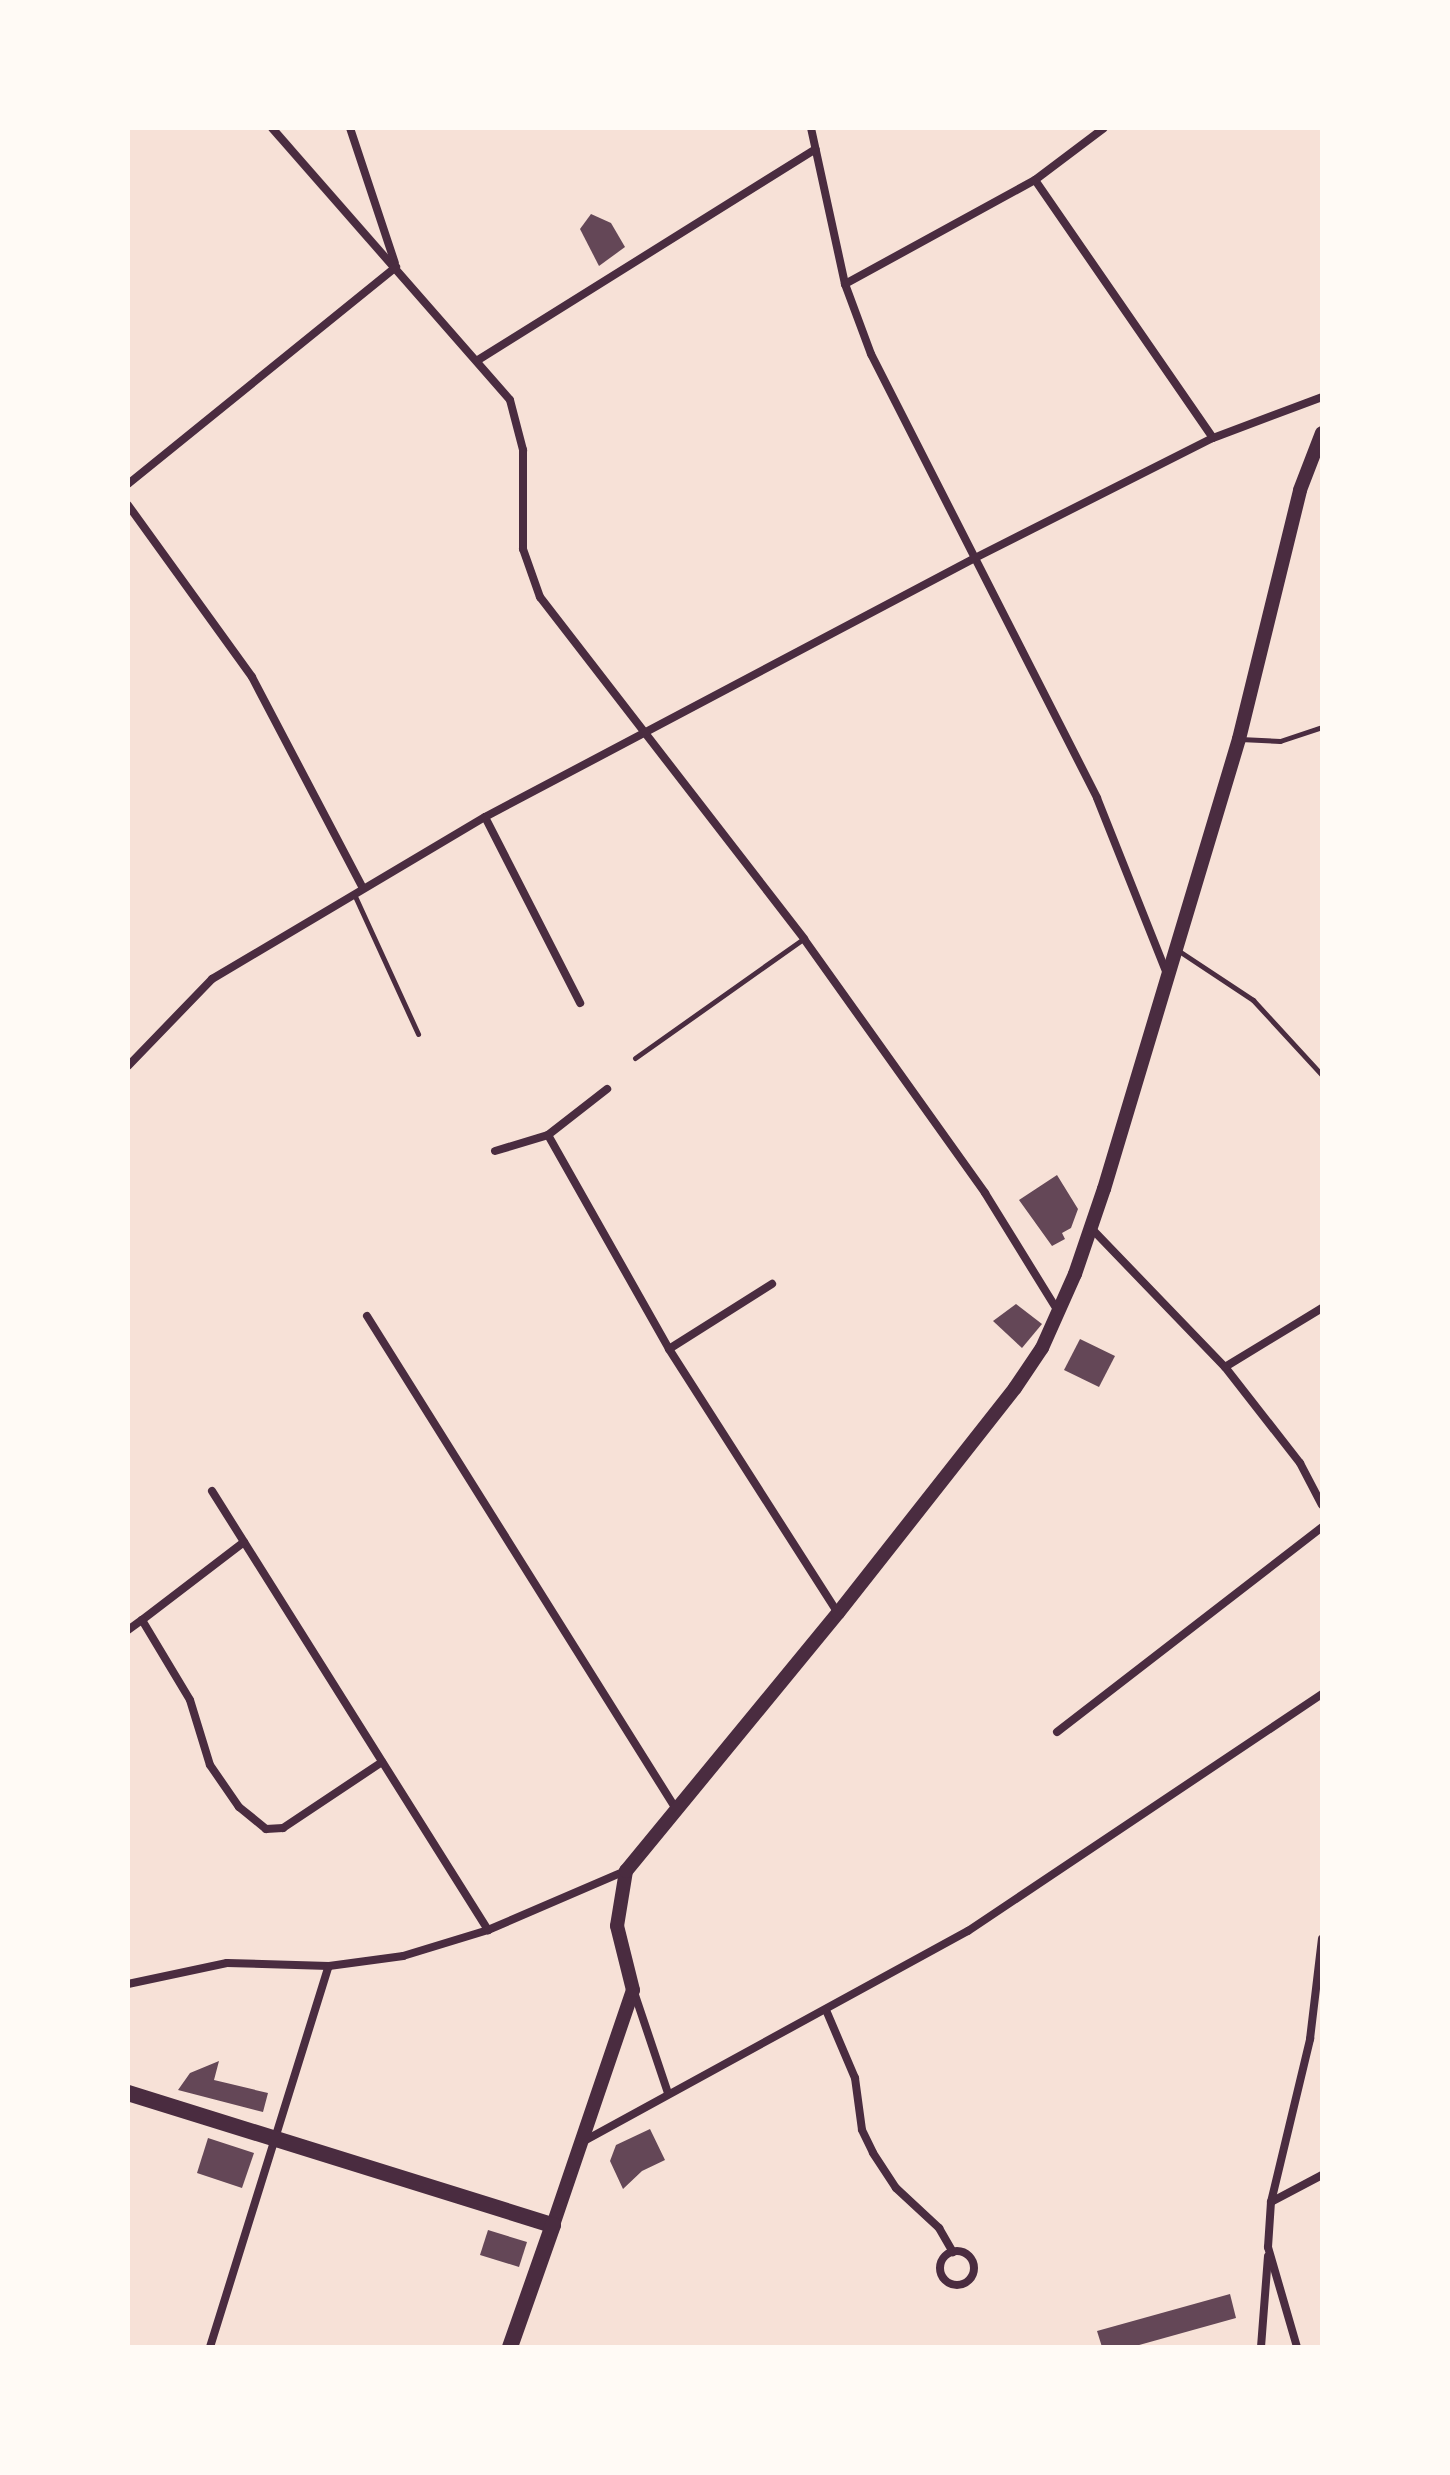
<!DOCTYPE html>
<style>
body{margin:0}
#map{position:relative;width:1450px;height:2475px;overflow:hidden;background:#f7e1d7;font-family:Inter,sans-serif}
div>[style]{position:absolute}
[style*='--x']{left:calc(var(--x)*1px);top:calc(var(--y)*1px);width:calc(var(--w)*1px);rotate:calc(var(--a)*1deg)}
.building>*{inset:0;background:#644757}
.service>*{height:5px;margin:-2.5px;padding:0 2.5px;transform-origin:2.5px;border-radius:2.5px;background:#4a2c40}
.minor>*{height:8px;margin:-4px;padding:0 4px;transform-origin:4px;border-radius:4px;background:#4a2c40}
.minor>.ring{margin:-4px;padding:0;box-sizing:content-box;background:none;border:8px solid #4a2c40;border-radius:50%}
.tertiary>*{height:14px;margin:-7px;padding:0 7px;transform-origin:7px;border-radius:7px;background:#4a2c40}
.secondary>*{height:16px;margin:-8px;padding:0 8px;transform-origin:8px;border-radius:8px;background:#4a2c40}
span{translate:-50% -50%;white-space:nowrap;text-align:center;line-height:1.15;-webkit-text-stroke:6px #fffaf5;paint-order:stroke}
.frame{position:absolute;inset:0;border:130px solid #fffaf5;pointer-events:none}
</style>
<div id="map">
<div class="building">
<i style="clip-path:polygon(591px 214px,611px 223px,625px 247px,599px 266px,580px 229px)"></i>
<i style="clip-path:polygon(1057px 1175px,1078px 1209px,1071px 1228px,1062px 1233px,1065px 1239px,1052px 1246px,1019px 1200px)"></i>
<i style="clip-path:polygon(1016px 1304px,1042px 1324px,1022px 1348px,993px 1321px)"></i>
<i style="clip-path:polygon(1080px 1339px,1115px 1356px,1099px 1387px,1064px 1370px)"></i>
<i style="clip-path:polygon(219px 2061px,214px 2080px,268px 2093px,263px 2112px,178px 2090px,190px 2073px)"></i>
<i style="clip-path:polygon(650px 2129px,665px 2160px,642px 2171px,623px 2189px,610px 2161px,616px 2145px)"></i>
<i style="clip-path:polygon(208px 2138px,254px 2153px,242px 2188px,197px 2173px)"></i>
<i style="clip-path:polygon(488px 2230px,527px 2242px,519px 2267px,480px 2255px)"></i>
<i style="clip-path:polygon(1230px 2294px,1236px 2318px,1132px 2347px,1102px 2347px,1097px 2331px)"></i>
</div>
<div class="service">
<i style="--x:1240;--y:739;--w:40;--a:2.9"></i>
<i style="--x:1280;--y:741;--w:44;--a:-18.4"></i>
<i style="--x:354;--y:894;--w:154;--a:65.4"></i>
<i style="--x:1179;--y:951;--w:89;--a:33.5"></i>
<i style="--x:1253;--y:1000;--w:102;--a:47.4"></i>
<i style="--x:635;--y:1058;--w:206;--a:-35.3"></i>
</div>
<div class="minor">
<i style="--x:272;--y:128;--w:361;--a:48.8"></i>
<i style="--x:510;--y:400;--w:52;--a:75.4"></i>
<i style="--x:523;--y:450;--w:99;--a:90"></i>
<i style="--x:523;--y:549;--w:51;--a:70.5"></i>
<i style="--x:540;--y:597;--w:432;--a:52.3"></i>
<i style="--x:804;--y:939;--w:312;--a:54.5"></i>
<i style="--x:985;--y:1193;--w:139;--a:58.3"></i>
<i style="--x:350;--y:128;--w:142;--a:71.6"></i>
<i style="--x:811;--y:128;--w:160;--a:77.7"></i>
<i style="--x:845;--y:284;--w:75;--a:69.6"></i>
<i style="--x:871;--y:354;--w:498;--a:63"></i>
<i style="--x:1097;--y:798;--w:189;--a:68.3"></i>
<i style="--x:1035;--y:180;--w:313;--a:55.4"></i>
<i style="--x:845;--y:284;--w:217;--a:-28.7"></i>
<i style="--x:1035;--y:180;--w:86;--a:-37"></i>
<i style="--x:478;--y:360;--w:398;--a:-32"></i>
<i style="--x:128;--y:484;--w:345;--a:-39"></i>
<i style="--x:128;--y:505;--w:212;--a:54.2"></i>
<i style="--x:252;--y:677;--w:238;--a:62.3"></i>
<i style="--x:485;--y:817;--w:209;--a:62.9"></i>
<i style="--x:128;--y:1066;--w:121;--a:-46"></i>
<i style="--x:212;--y:979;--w:317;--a:-30.7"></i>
<i style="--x:485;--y:817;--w:552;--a:-27.86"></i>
<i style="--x:973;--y:559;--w:269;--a:-26.8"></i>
<i style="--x:1213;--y:438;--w:116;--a:-20.6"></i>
<i style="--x:548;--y:1135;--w:246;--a:60.5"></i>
<i style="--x:669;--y:1349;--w:313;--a:57.4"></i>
<i style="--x:495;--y:1151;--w:55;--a:-16.8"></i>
<i style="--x:548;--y:1135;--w:75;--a:-37.9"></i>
<i style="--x:1092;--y:1229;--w:192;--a:46.1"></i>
<i style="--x:1225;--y:1367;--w:122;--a:52"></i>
<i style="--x:1300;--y:1463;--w:47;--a:62.4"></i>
<i style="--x:367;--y:1316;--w:582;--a:57.92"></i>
<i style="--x:669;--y:1349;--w:122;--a:-32.3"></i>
<i style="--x:1225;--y:1367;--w:114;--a:-31.3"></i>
<i style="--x:212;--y:1491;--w:519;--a:57.84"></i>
<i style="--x:244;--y:1542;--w:128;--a:142.6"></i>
<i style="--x:142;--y:1620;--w:93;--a:59"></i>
<i style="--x:190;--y:1700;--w:68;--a:72.9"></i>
<i style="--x:210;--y:1765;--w:51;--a:55.4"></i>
<i style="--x:239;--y:1807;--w:35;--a:39"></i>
<i style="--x:266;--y:1829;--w:17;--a:-3"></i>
<i style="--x:283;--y:1828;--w:119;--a:-33.7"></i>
<i style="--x:128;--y:1630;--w:17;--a:-36"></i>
<i style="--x:1057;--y:1732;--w:335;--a:-37.7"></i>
<i style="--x:128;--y:1984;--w:101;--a:-12"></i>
<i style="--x:227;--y:1963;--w:102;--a:1.7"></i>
<i style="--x:329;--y:1966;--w:75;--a:-7.7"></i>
<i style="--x:403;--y:1956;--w:89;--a:-17"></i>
<i style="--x:488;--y:1930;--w:149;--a:-23.3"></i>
<i style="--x:634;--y:1992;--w:107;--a:71.4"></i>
<i style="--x:826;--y:2010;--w:74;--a:66.9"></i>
<i style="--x:855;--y:2078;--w:52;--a:82.3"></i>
<i style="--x:862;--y:2130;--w:25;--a:64"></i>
<i style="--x:873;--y:2153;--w:42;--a:56.7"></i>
<i style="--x:896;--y:2188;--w:59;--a:42.9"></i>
<i style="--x:939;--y:2228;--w:28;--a:60"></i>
<i style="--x:584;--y:2141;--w:438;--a:-28.7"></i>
<i style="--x:968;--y:1931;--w:426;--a:-33.8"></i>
<i style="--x:1271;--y:2202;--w:58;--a:-27.9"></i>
<i class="ring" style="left:940px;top:2251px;width:26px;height:26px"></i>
<i style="--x:210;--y:2347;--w:399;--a:-72.7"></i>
<i style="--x:1261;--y:2347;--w:91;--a:-85.6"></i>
<i style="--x:1297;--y:2347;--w:104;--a:-106.2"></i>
<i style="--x:1268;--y:2247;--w:45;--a:-86.2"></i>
<i style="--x:1271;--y:2202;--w:168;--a:-76.5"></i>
<i style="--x:1310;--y:2039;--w:101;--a:-83.2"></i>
</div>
<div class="tertiary">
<i style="--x:553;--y:2225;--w:248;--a:-71.2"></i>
<i style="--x:633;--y:1990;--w:66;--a:-104"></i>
<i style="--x:617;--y:1926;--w:56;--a:-80.7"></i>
<i style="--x:626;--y:1871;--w:334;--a:-50.6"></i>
<i style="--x:838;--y:1613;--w:286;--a:-51.8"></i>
<i style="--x:1015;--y:1388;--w:48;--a:-56"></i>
<i style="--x:1042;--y:1348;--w:81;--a:-66"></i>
<i style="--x:1075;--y:1274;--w:90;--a:-71.2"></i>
<i style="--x:1104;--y:1189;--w:470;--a:-73.3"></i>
<i style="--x:1239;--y:739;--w:256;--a:-76.2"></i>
<i style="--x:1300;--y:490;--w:61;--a:-68.9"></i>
</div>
<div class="secondary">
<i style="--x:128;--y:2093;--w:445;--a:17.3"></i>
<i style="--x:553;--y:2225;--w:129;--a:109.4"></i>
</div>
<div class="frame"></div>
</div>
